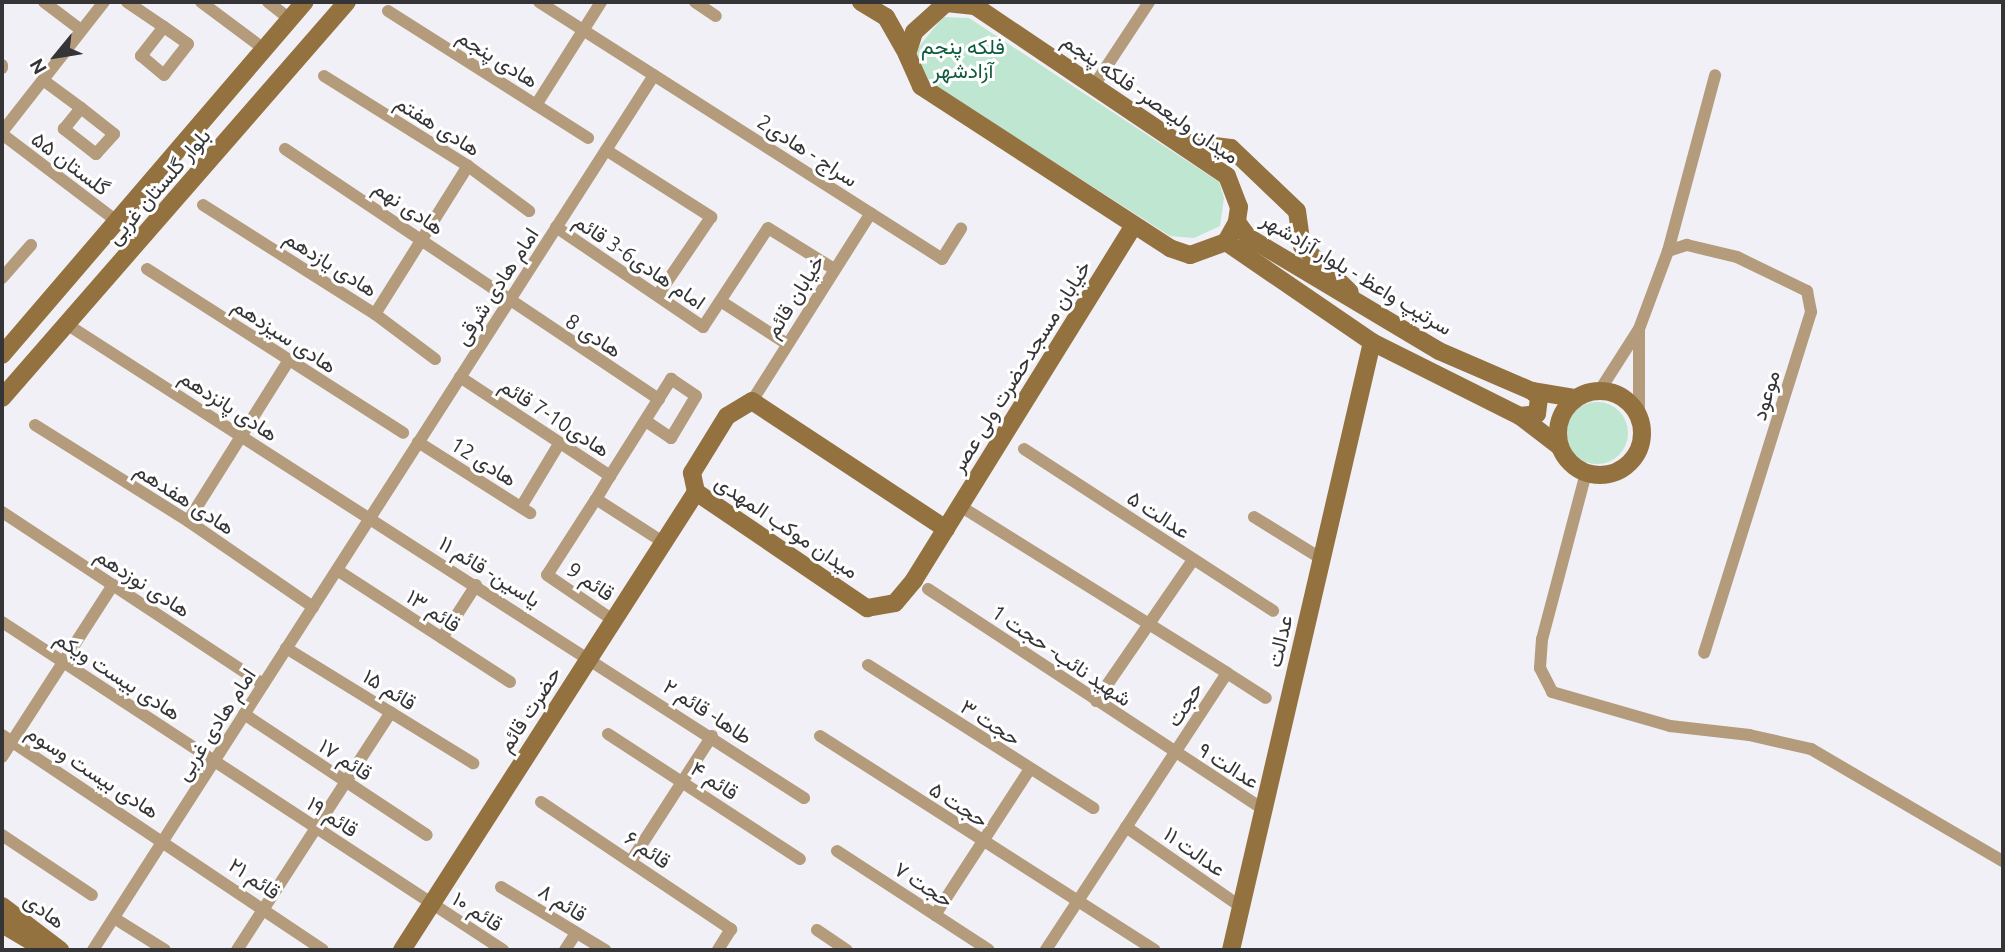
<!DOCTYPE html>
<meta charset="utf-8">
<style>
body{margin:0}
#map{position:relative;width:2005px;height:952px;overflow:hidden;background:#f0f0f6;font-family:Ubuntu,Vazirmatn,sans-serif}
div>[style]{position:absolute}
[style*='--x']{left:calc(var(--x)*1px);top:calc(var(--y)*1px);width:calc(var(--w)*1px);rotate:calc(var(--a)*1deg)}
.green>*{inset:0;background:#bee6d0}
.round{border-radius:50%}
.street>*{height:12px;margin:-6px;padding:0 6px;transform-origin:6px;border-radius:6px;background:#b39b7b}
.secondary>*{height:18px;margin:-9px;padding:0 9px;transform-origin:9px;border-radius:9px;background:#947240}
.secondary>.ring{margin:-9px;padding:0;box-sizing:content-box;background:none;border:18px solid #947240;border-radius:50%}
span{translate:-50% -50%;white-space:nowrap;text-align:center;line-height:1.15;-webkit-text-stroke:6px #fff;paint-order:stroke}
.park-label{font-size:21px;color:#0d5b3d}
.street-label{font-size:21px;color:#353538}
.frame{position:absolute;inset:0;border:4px solid #353538;pointer-events:none}
.north{position:absolute;left:21px;top:21px;width:70px;height:70px;-webkit-text-stroke:5px #fff;paint-order:stroke;rotate:240deg;font-size:19px;font-weight:700;line-height:28px;text-align:center;color:#353538}
.north::after{content:'';display:block;margin:auto;width:24px;height:32px;background:#353538;clip-path:polygon(50% 0,100% 100%,50% 72%,0 100%)}
</style>
<div id="map">
<div class="green">
<i style="clip-path:polygon(943px 17px,969px 18px,1219px 182px,1224px 198px,1220px 226px,1194px 238px,1170px 236px,917px 74px,913px 54px)"></i>
<i class="round" style="left:1566px;top:402px;width:62px;height:62px"></i>
</div>
<div class="street">
<i style="--x:44;--y:2;--w:46;--a:37.1"></i>
<i style="--x:127;--y:2;--w:45;--a:34"></i>
<i style="--x:164;--y:27;--w:29;--a:35"></i>
<i style="--x:188;--y:44;--w:39;--a:128"></i>
<i style="--x:164;--y:75;--w:30;--a:-140"></i>
<i style="--x:141;--y:56;--w:37;--a:-52"></i>
<i style="--x:201;--y:2;--w:69;--a:36.7"></i>
<i style="--x:268;--y:2;--w:28;--a:38"></i>
<i style="--x:539;--y:2;--w:478;--a:32.5"></i>
<i style="--x:942;--y:259;--w:36;--a:-58"></i>
<i style="--x:695;--y:2;--w:25;--a:34"></i>
<i style="--x:388;--y:11;--w:237;--a:32.4"></i>
<i style="--x:2;--y:65;--w:3;--a:90"></i>
<i style="--x:324;--y:76;--w:170;--a:32"></i>
<i style="--x:468;--y:166;--w:76;--a:36.4"></i>
<i style="--x:43;--y:80;--w:47;--a:36.4"></i>
<i style="--x:81;--y:108;--w:42;--a:38.2"></i>
<i style="--x:114;--y:134;--w:27;--a:132"></i>
<i style="--x:96;--y:154;--w:41;--a:-142"></i>
<i style="--x:64;--y:129;--w:27;--a:-51"></i>
<i style="--x:1095;--y:84;--w:98;--a:-56.6"></i>
<i style="--x:536;--y:105;--w:122;--a:-57.7"></i>
<i style="--x:2;--y:132;--w:165;--a:-51.9"></i>
<i style="--x:2;--y:134;--w:146;--a:37.2"></i>
<i style="--x:285;--y:149;--w:450;--a:33.8"></i>
<i style="--x:606;--y:150;--w:125;--a:32.5"></i>
<i style="--x:711;--y:217;--w:94;--a:124.2"></i>
<i style="--x:203;--y:205;--w:204;--a:32.4"></i>
<i style="--x:375;--y:314;--w:75;--a:36.9"></i>
<i style="--x:556;--y:227;--w:178;--a:34.2"></i>
<i style="--x:703;--y:327;--w:118;--a:-56.7"></i>
<i style="--x:768;--y:228;--w:78;--a:31.8"></i>
<i style="--x:1668;--y:251;--w:20;--a:-18"></i>
<i style="--x:1687;--y:245;--w:51;--a:13.5"></i>
<i style="--x:1737;--y:257;--w:78;--a:25.9"></i>
<i style="--x:1807;--y:291;--w:21;--a:79"></i>
<i style="--x:1811;--y:312;--w:357;--a:107.4"></i>
<i style="--x:147;--y:269;--w:304;--a:32.6"></i>
<i style="--x:2;--y:278;--w:44;--a:-48.7"></i>
<i style="--x:722;--y:302;--w:77;--a:32.9"></i>
<i style="--x:375;--y:314;--w:175;--a:-57.9"></i>
<i style="--x:68;--y:325;--w:875;--a:32.73"></i>
<i style="--x:460;--y:377;--w:180;--a:33.4"></i>
<i style="--x:610;--y:476;--w:27;--a:121"></i>
<i style="--x:596;--y:499;--w:80;--a:32.7"></i>
<i style="--x:1600;--y:390;--w:72;--a:-57.4"></i>
<i style="--x:1639;--y:329;--w:83;--a:-69.6"></i>
<i style="--x:1668;--y:251;--w:182;--a:-75"></i>
<i style="--x:752;--y:401;--w:222;--a:-57.7"></i>
<i style="--x:1639;--y:416;--w:87;--a:-90"></i>
<i style="--x:35;--y:425;--w:181;--a:32.1"></i>
<i style="--x:188;--y:521;--w:152;--a:34.5"></i>
<i style="--x:418;--y:442;--w:133;--a:32.4"></i>
<i style="--x:1024;--y:449;--w:297;--a:33"></i>
<i style="--x:1586;--y:473;--w:172;--a:104.8"></i>
<i style="--x:1542;--y:639;--w:29;--a:94"></i>
<i style="--x:1540;--y:668;--w:27;--a:63"></i>
<i style="--x:1552;--y:692;--w:123;--a:16.1"></i>
<i style="--x:1670;--y:726;--w:80;--a:6.5"></i>
<i style="--x:1749;--y:735;--w:64;--a:12.7"></i>
<i style="--x:1811;--y:749;--w:222;--a:30.3"></i>
<i style="--x:610;--y:476;--w:115;--a:-57.8"></i>
<i style="--x:671;--y:379;--w:30;--a:34"></i>
<i style="--x:696;--y:396;--w:49;--a:120.8"></i>
<i style="--x:671;--y:438;--w:30;--a:-146"></i>
<i style="--x:596;--y:499;--w:90;--a:122.8"></i>
<i style="--x:547;--y:575;--w:80;--a:34.3"></i>
<i style="--x:960;--y:506;--w:315;--a:32"></i>
<i style="--x:1227;--y:673;--w:331;--a:123.2"></i>
<i style="--x:521;--y:507;--w:74;--a:-58.9"></i>
<i style="--x:2;--y:512;--w:313;--a:33.4"></i>
<i style="--x:1254;--y:517;--w:80;--a:31.7"></i>
<i style="--x:188;--y:521;--w:190;--a:-57.9"></i>
<i style="--x:337;--y:570;--w:206;--a:32.9"></i>
<i style="--x:928;--y:589;--w:401;--a:33.3"></i>
<i style="--x:2;--y:622;--w:599;--a:33.21"></i>
<i style="--x:442;--y:638;--w:63;--a:-57.3"></i>
<i style="--x:286;--y:648;--w:220;--a:31.6"></i>
<i style="--x:868;--y:665;--w:267;--a:32.4"></i>
<i style="--x:1227;--y:673;--w:46;--a:32.7"></i>
<i style="--x:1096;--y:701;--w:171;--a:-55.5"></i>
<i style="--x:244;--y:714;--w:219;--a:33.5"></i>
<i style="--x:608;--y:734;--w:229;--a:33.1"></i>
<i style="--x:2;--y:735;--w:386;--a:33.8"></i>
<i style="--x:820;--y:736;--w:397;--a:32.6"></i>
<i style="--x:2;--y:757;--w:205;--a:-57.2"></i>
<i style="--x:541;--y:802;--w:229;--a:33.8"></i>
<i style="--x:731;--y:929;--w:25;--a:122"></i>
<i style="--x:1126;--y:827;--w:140;--a:34.8"></i>
<i style="--x:2;--y:835;--w:108;--a:33.7"></i>
<i style="--x:837;--y:851;--w:181;--a:33.1"></i>
<i style="--x:631;--y:861;--w:149;--a:-57.1"></i>
<i style="--x:501;--y:887;--w:122;--a:31.2"></i>
<i style="--x:935;--y:915;--w:173;--a:-57"></i>
<i style="--x:114;--y:918;--w:60;--a:32.1"></i>
<i style="--x:817;--y:930;--w:36;--a:34"></i>
<i style="--x:93;--y:950;--w:1039;--a:-57.33"></i>
<i style="--x:237;--y:950;--w:283;--a:-57.1"></i>
<i style="--x:565;--y:950;--w:20;--a:-57"></i>
</div>
<div class="secondary">
<i style="--x:861;--y:2;--w:29;--a:31"></i>
<i style="--x:886;--y:17;--w:43;--a:60.4"></i>
<i style="--x:946;--y:3;--w:29;--a:6"></i>
<i style="--x:975;--y:6;--w:304;--a:34"></i>
<i style="--x:1227;--y:176;--w:33;--a:69"></i>
<i style="--x:1239;--y:207;--w:15;--a:98"></i>
<i style="--x:1237;--y:222;--w:23;--a:119"></i>
<i style="--x:1226;--y:242;--w:38;--a:160"></i>
<i style="--x:1190;--y:255;--w:21;--a:-161"></i>
<i style="--x:1170;--y:248;--w:297;--a:-147"></i>
<i style="--x:921;--y:86;--w:35;--a:-114"></i>
<i style="--x:907;--y:54;--w:23;--a:-72"></i>
<i style="--x:914;--y:32;--w:43;--a:-42.2"></i>
<i style="--x:1182;--y:142;--w:49;--a:7"></i>
<i style="--x:1231;--y:148;--w:91;--a:43.7"></i>
<i style="--x:1297;--y:211;--w:35;--a:82"></i>
<i style="--x:1302;--y:246;--w:66;--a:43.8"></i>
<i style="--x:1237;--y:222;--w:19;--a:54"></i>
<i style="--x:1248;--y:237;--w:222;--a:30.8"></i>
<i style="--x:1439;--y:351;--w:101;--a:23.3"></i>
<i style="--x:1532;--y:391;--w:44;--a:9.2"></i>
<i style="--x:1226;--y:242;--w:177;--a:34.4"></i>
<i style="--x:1372;--y:342;--w:165;--a:26.6"></i>
<i style="--x:1520;--y:416;--w:49;--a:37.6"></i>
<i style="--x:2;--y:355;--w:465;--a:-49.4"></i>
<i class="ring" style="left:1558px;top:391px;width:66px;height:66px"></i>
<i style="--x:2;--y:398;--w:525;--a:-48.94"></i>
<i style="--x:1520;--y:416;--w:17;--a:-7"></i>
<i style="--x:1537;--y:414;--w:17;--a:-83"></i>
<i style="--x:1539;--y:397;--w:9;--a:-139"></i>
<i style="--x:946;--y:529;--w:232;--a:-146.6"></i>
<i style="--x:752;--y:401;--w:29;--a:149"></i>
<i style="--x:727;--y:416;--w:67;--a:121.6"></i>
<i style="--x:692;--y:473;--w:19;--a:78"></i>
<i style="--x:696;--y:492;--w:207;--a:34.2"></i>
<i style="--x:867;--y:608;--w:28;--a:-10"></i>
<i style="--x:895;--y:603;--w:30;--a:-50"></i>
<i style="--x:914;--y:580;--w:415;--a:-58.2"></i>
<i style="--x:2;--y:906;--w:73;--a:37.2"></i>
<i style="--x:2;--y:924;--w:51;--a:30.6"></i>
<i style="--x:402;--y:950;--w:544;--a:-57.3"></i>
<i style="--x:1231;--y:950;--w:624;--a:-76.94"></i>
</div>
<div class="park-label">
<span style="left:963px;top:58px">فلکه پنجم<br>آزادشهر</span>
</div>
<div class="street-label">
<span style="left:498px;top:58px;rotate:32deg">هادی پنجم</span>
<span style="left:1151px;top:98px;rotate:35deg">میدان ولیعصر- فلکه پنجم</span>
<span style="left:438px;top:125px;rotate:32deg">هادی هفتم</span>
<span style="left:808px;top:150px;rotate:33deg">سراج - هادی2</span>
<span style="left:71px;top:163px;rotate:37deg">گلستان ۵۵</span>
<span style="left:158px;top:186px;rotate:-49deg">بلوار گلستان غربی</span>
<span style="left:409px;top:207px;rotate:34deg">هادی نهم</span>
<span style="left:640px;top:261px;rotate:34deg">امام هادی6-3 قائم</span>
<span style="left:331px;top:263px;rotate:32deg">هادی یازدهم</span>
<span style="left:1357px;top:273px;rotate:31deg">سرتیپ واعظ - بلوار آزادشهر</span>
<span style="left:496px;top:286px;rotate:-57deg">امام هادی شرقی</span>
<span style="left:794px;top:296px;rotate:-58deg">خیابان قائم</span>
<span style="left:285px;top:335px;rotate:33deg">هادی سیزدهم</span>
<span style="left:594px;top:335px;rotate:33deg">هادی 8</span>
<span style="left:1020px;top:366px;rotate:-58deg">خیابان مسجدحضرت ولی عصر</span>
<span style="left:1765px;top:395px;rotate:-73deg">موعود</span>
<span style="left:229px;top:405px;rotate:33deg">هادی پانزدهم</span>
<span style="left:555px;top:417px;rotate:33deg">هادی10-7 قائم</span>
<span style="left:484px;top:461px;rotate:32deg">12 هادی</span>
<span style="left:185px;top:498px;rotate:33deg">هادی هفدهم</span>
<span style="left:1159px;top:514px;rotate:33deg">عدالت ۵</span>
<span style="left:787px;top:526px;rotate:34deg">میدان موکب المهدی</span>
<span style="left:490px;top:571px;rotate:32deg">یاسین- قائم ۱۱</span>
<span style="left:591px;top:581px;rotate:34deg">قائم 9</span>
<span style="left:143px;top:582px;rotate:33deg">هادی نوزدهم</span>
<span style="left:434px;top:610px;rotate:33deg">قائم ۱۳</span>
<span style="left:1279px;top:641px;rotate:-77deg">عدالت</span>
<span style="left:1062px;top:655px;rotate:34deg">شهید نائب- حجت 1</span>
<span style="left:118px;top:675px;rotate:33deg">هادی بیست ویکم</span>
<span style="left:390px;top:689px;rotate:32deg">قائم ۱۵</span>
<span style="left:1184px;top:704px;rotate:-57deg">حجت</span>
<span style="left:529px;top:709px;rotate:-57deg">حضرت قائم</span>
<span style="left:708px;top:711px;rotate:33deg">طاها- قائم ۲</span>
<span style="left:991px;top:722px;rotate:33deg">حجت ۳</span>
<span style="left:215px;top:724px;rotate:-57deg">امام هادی غربی</span>
<span style="left:346px;top:759px;rotate:33deg">قائم ۱۷</span>
<span style="left:1229px;top:765px;rotate:32deg">عدالت ۹</span>
<span style="left:93px;top:771px;rotate:33deg">هادی بیست وسوم</span>
<span style="left:715px;top:780px;rotate:33deg">قائم ۴</span>
<span style="left:959px;top:804px;rotate:33deg">حجت ۵</span>
<span style="left:333px;top:816px;rotate:33deg">قائم ۱۹</span>
<span style="left:648px;top:849px;rotate:34deg">قائم ۶</span>
<span style="left:1195px;top:851px;rotate:35deg">عدالت ۱۱</span>
<span style="left:255px;top:878px;rotate:34deg">قائم ۲۱</span>
<span style="left:924px;top:884px;rotate:33deg">حجت ۷</span>
<span style="left:563px;top:902px;rotate:32deg">قائم ۸</span>
<span style="left:45px;top:910px;rotate:37deg">هادی</span>
<span style="left:478px;top:911px;rotate:33deg">قائم ۱۰</span>
</div>
<div class="frame"></div>
<div class="north">N</div>
</div>
